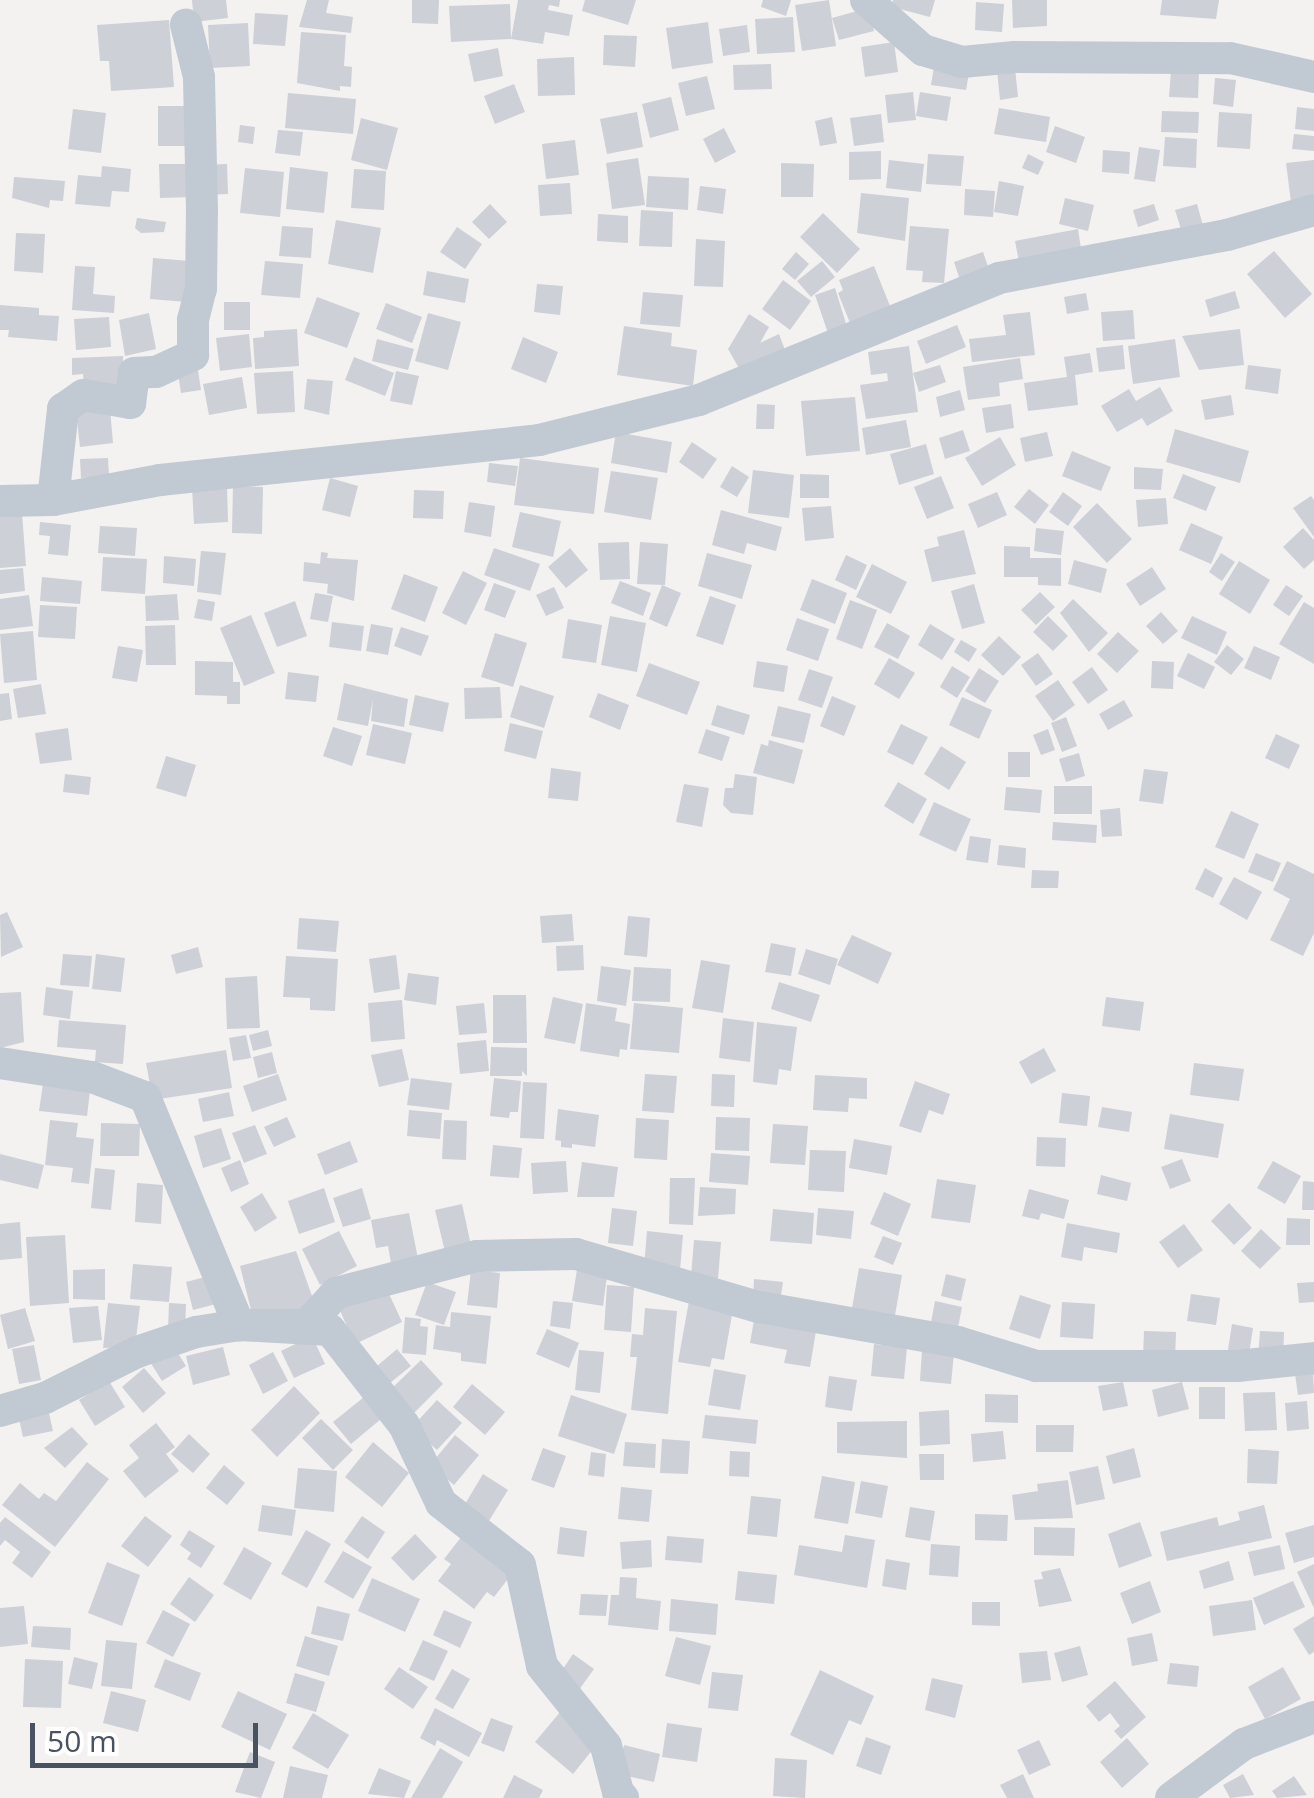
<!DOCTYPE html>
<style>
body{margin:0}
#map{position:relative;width:1314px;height:1798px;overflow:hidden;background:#f4f1f1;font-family:"Open Sans",sans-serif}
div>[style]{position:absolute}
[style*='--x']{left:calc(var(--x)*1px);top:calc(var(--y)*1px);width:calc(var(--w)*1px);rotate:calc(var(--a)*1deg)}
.building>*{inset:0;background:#cdd0d6}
.minor>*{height:32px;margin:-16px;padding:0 16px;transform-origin:16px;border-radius:16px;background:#c1cad3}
span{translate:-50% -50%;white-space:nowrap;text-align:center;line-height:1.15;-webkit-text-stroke:10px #fff;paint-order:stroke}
.scale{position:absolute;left:30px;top:1723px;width:228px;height:45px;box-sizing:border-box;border:5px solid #485260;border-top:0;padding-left:12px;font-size:30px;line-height:35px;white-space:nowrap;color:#485260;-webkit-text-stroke:8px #fff;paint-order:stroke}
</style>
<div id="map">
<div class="building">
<i style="clip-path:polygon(192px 0,226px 0,228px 18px,194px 22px)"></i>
<i style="clip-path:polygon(307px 0,329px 0,326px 13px,353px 17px,351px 33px,299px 27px)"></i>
<i style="clip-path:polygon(412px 0,439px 0,438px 24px,412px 23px)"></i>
<i style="clip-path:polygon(518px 0,560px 0,559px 7px,549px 5px,548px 10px,573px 15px,569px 36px,545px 32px,543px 44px,511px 39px)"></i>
<i style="clip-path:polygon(585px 0,636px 0,628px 25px,582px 11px)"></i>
<i style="clip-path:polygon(763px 0,791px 0,786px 16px,761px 7px)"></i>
<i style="clip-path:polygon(829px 0,836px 46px,802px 51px,795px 5px)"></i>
<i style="clip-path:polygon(893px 0,935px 0,930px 17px,892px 7px)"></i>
<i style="clip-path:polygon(1012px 0,1047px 0,1047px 26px,1013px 28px)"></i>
<i style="clip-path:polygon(1162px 0,1219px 0,1216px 19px,1160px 15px)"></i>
<i style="clip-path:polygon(976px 2px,1004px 4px,1002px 32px,975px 30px)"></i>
<i style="clip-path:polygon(510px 4px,511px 39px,451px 42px,449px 6px)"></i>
<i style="clip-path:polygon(868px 8px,874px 31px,839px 40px,832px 18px)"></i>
<i style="clip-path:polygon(255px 13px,288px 15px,285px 46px,253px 44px)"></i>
<i style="clip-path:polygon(793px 17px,795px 52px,757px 54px,755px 19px)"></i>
<i style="clip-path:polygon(169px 20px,174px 87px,111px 91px,109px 61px,100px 61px,97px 25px)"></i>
<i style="clip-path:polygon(708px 22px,713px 63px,672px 69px,666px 28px)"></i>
<i style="clip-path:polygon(248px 23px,250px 66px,210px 68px,208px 25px)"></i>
<i style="clip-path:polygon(747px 25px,750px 52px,723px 56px,719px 29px)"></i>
<i style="clip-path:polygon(301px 32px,346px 35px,344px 66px,352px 67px,351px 87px,340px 86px,340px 91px,297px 83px)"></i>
<i style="clip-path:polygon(604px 35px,637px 36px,635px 67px,603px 65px)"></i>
<i style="clip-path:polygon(894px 42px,898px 72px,865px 77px,861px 47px)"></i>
<i style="clip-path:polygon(498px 48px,503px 76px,474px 82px,468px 54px)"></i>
<i style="clip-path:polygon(574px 57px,575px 95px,538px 96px,537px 59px)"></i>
<i style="clip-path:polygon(935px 61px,970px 68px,966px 90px,931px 85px)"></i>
<i style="clip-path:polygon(771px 64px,772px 89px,734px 90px,733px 65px)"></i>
<i style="clip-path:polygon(1015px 68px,1018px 97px,1000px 100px,997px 70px)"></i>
<i style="clip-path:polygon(1171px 71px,1199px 72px,1198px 98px,1169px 97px)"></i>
<i style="clip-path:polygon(707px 76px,715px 109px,686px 116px,678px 83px)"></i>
<i style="clip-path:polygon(1215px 78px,1236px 80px,1233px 107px,1213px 104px)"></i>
<i style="clip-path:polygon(514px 84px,525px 112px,495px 124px,484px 96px)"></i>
<i style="clip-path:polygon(913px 92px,916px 120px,888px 123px,885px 95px)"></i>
<i style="clip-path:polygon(920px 92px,951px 97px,947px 121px,916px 116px)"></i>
<i style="clip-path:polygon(288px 93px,356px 99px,353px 134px,285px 128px)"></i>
<i style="clip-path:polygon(671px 97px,679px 130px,650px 138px,642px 104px)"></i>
<i style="clip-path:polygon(158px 106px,189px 106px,190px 146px,158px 146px)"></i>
<i style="clip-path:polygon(1297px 107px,1314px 109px,1314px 131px,1295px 129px)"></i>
<i style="clip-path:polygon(999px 108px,1050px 117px,1046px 142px,994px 134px)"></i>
<i style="clip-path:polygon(73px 109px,106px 113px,101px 153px,68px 149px)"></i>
<i style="clip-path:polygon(1162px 111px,1199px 112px,1198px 133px,1161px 132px)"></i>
<i style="clip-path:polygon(637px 112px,643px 147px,607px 154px,600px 119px)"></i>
<i style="clip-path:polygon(1219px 112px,1252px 114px,1250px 149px,1217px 147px)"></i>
<i style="clip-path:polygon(881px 114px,884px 142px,854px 146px,850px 118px)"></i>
<i style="clip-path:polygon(832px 117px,837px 143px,820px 146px,815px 121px)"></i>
<i style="clip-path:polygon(361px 118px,398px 128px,387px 170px,351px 160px)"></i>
<i style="clip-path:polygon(240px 125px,255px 127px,253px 144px,238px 142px)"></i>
<i style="clip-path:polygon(1055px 126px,1085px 137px,1076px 163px,1046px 152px)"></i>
<i style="clip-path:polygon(724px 128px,736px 152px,715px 163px,703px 139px)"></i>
<i style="clip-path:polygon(278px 130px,303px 132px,300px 156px,275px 153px)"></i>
<i style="clip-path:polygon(1294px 134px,1314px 136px,1314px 151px,1292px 149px)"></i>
<i style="clip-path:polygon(1165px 137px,1197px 139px,1196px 168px,1163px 166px)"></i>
<i style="clip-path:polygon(575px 140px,579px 175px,546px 179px,542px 144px)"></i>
<i style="clip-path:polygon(1139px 147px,1160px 150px,1155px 182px,1134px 179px)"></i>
<i style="clip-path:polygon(1103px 150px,1130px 152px,1129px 174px,1102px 172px)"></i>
<i style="clip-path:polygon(881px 151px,881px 179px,849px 180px,849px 152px)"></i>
<i style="clip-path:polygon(928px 154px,964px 156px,961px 186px,926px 184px)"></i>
<i style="clip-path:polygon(1028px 154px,1044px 162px,1038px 175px,1022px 168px)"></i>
<i style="clip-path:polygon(638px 158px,645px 205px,612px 209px,606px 163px)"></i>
<i style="clip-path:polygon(889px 160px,924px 164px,921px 192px,886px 188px)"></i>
<i style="clip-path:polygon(1314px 160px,1314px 200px,1291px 202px,1286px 163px)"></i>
<i style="clip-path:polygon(781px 163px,814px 164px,813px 197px,781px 197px)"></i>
<i style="clip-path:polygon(159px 164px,193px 164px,193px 197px,160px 198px)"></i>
<i style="clip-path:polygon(227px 164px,228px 194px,204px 195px,203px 165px)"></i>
<i style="clip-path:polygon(102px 166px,131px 169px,129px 192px,112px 191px,110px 207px,75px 204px,78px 175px,101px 177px)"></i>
<i style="clip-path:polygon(290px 167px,328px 172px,324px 213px,286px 209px)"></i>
<i style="clip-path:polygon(245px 168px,284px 172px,280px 217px,240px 213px)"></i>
<i style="clip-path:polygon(354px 169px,386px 171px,384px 210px,351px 208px)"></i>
<i style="clip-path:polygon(648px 176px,689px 178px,688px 210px,646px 207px)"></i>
<i style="clip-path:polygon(14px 177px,65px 181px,63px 201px,50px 200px,49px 208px,12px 198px)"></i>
<i style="clip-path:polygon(999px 181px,1024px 186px,1018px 216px,994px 212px)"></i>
<i style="clip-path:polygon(570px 183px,572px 214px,540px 216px,538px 185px)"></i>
<i style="clip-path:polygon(700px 186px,726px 189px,723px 214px,697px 210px)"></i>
<i style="clip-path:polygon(965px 189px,995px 191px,993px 217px,964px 215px)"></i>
<i style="clip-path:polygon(861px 193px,909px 198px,905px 241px,857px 233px)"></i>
<i style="clip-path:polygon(1065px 198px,1094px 205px,1088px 231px,1059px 224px)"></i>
<i style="clip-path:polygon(490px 204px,507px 222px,489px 239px,472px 222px)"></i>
<i style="clip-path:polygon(1154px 204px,1159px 220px,1138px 227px,1133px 210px)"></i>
<i style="clip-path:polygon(1197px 204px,1205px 233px,1184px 239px,1175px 210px)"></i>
<i style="clip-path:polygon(641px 210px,673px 212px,672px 247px,639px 246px)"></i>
<i style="clip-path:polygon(823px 213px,860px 249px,837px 273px,800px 237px)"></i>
<i style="clip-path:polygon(598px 214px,628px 216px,628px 243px,597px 241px)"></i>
<i style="clip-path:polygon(137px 218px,166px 222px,164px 232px,141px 233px,135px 228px)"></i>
<i style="clip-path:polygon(336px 220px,381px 228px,373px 273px,328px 264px)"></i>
<i style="clip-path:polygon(282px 226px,313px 228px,311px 258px,279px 256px)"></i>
<i style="clip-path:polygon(910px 226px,949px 229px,944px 283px,922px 282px,923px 271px,906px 270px)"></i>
<i style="clip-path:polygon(457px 227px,482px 244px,465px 269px,440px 252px)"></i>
<i style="clip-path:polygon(1078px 229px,1082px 255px,1021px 272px,1015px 241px)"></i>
<i style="clip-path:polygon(16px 233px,45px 234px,43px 273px,14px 271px)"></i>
<i style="clip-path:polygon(696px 239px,725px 241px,723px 287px,694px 286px)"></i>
<i style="clip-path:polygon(1274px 251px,1312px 294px,1285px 318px,1247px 274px)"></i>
<i style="clip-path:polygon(796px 252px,809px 264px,795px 280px,782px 269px)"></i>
<i style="clip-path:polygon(983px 252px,992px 278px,963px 289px,954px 262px)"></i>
<i style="clip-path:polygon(153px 258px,190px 261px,187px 302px,150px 299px)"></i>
<i style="clip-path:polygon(265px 261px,303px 264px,300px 298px,261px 295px)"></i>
<i style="clip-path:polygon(822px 261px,835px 277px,811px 297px,797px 281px)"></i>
<i style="clip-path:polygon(75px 266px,95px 267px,93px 294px,115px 296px,114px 313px,72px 310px)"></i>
<i style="clip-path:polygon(874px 266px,892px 311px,852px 328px,838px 293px,843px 290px,839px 280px)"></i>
<i style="clip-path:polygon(427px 271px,469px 279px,465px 303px,423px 295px)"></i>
<i style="clip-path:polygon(783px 280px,811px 301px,790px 330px,762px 309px)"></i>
<i style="clip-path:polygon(537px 284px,563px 286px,560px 315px,534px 312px)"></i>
<i style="clip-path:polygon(835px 288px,848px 330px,829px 336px,815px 295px)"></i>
<i style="clip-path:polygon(1235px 291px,1240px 308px,1210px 317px,1205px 300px)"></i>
<i style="clip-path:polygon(643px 292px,683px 295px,680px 327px,640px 324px)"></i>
<i style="clip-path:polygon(1086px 293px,1089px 310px,1067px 314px,1064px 297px)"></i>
<i style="clip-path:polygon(317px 297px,360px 313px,347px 348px,304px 333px)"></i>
<i style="clip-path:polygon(224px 302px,250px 302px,250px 330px,224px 330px)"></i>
<i style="clip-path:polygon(386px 303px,422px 317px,412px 343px,376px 329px)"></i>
<i style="clip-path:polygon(0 305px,39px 308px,39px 315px,59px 316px,57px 341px,8px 337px,9px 330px,0 330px)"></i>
<i style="clip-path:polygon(1133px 310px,1135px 339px,1103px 341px,1101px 312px)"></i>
<i style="clip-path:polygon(1030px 312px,1035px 355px,972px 362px,969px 339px,1006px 335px,1003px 315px)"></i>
<i style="clip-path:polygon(149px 313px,156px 349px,125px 356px,119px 320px)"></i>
<i style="clip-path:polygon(428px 313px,461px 322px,448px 370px,415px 361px)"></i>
<i style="clip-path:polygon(749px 314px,769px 327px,760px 343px,779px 334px,785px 350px,740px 370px,728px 349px)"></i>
<i style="clip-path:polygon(109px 317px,111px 347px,76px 350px,74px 319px)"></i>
<i style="clip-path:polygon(957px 325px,966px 347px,926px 364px,917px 341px)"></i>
<i style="clip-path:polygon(624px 326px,672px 333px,671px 346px,697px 350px,693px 386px,617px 375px)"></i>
<i style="clip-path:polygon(297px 329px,299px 366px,255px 369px,253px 338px,264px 337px,264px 331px)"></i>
<i style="clip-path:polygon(1240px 329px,1244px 365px,1199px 370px,1182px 336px)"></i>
<i style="clip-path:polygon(249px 334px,252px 367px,220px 371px,216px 338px)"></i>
<i style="clip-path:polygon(523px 337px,558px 352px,546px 383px,511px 369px)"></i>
<i style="clip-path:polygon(377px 339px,414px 349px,408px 370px,372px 361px)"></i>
<i style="clip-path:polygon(1175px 339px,1180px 377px,1133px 384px,1128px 346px)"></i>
<i style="clip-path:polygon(1123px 345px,1125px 369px,1099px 372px,1096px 348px)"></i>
<i style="clip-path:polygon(909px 346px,918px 412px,866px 419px,860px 385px,888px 381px,887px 373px,871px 375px,868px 352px)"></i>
<i style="clip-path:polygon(1090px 353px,1093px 372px,1075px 375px,1078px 405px,1028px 411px,1024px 383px,1067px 377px,1064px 357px)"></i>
<i style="clip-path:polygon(123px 356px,124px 388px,84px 389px,83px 374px,72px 375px,72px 358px)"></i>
<i style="clip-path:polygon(354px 357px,394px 373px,385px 396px,345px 380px)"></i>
<i style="clip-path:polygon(1020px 358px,1023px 379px,999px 383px,1000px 396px,968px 400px,963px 367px)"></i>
<i style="clip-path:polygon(197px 364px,201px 390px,181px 393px,177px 367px)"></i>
<i style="clip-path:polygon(940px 365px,946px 382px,919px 392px,913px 373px)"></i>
<i style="clip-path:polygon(1248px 365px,1281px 369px,1278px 394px,1245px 389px)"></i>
<i style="clip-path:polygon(293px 371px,295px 412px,257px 414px,254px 373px)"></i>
<i style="clip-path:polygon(396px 371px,419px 376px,412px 405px,390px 401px)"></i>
<i style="clip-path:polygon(242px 377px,247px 408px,209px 415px,203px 384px)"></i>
<i style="clip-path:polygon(307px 379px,333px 381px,329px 415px,304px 409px)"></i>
<i style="clip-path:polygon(1160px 387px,1173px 411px,1147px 426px,1142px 418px,1117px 432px,1101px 406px,1129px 389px,1136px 401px)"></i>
<i style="clip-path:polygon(960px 390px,965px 410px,940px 417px,936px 397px)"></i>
<i style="clip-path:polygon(1231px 395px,1234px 415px,1205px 420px,1201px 400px)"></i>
<i style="clip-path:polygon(855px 397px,860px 451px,806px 456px,801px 401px)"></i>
<i style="clip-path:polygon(757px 404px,775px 405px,774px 429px,756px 429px)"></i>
<i style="clip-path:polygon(1011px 404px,1014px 428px,986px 433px,982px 408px)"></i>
<i style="clip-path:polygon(110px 409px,113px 443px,80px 447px,76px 412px)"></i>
<i style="clip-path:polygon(906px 420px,911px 447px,866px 455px,862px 428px)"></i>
<i style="clip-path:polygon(1175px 429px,1249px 451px,1240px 483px,1166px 462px)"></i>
<i style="clip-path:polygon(963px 430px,970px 451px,945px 459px,939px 438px)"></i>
<i style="clip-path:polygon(616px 432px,672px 442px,667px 473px,611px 463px)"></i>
<i style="clip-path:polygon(1047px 432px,1053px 456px,1025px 462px,1020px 438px)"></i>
<i style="clip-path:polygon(1000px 437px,1016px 465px,982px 486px,965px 458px)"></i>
<i style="clip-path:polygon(692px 442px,717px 459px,703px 479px,679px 462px)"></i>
<i style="clip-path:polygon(926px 444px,934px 474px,899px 485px,890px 454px)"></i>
<i style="clip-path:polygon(1072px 451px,1111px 467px,1101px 491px,1062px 476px)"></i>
<i style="clip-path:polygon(108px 458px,109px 476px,81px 478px,80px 459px)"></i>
<i style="clip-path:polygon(520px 458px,599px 468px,594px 514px,514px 505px)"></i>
<i style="clip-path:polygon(489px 463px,518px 466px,515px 486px,487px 482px)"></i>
<i style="clip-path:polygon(732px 466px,749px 477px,737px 497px,720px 487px)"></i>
<i style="clip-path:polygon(1134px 467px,1163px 469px,1161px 490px,1134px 489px)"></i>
<i style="clip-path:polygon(753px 470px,794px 475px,789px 518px,748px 513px)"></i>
<i style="clip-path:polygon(611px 471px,658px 478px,651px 520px,604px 512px)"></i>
<i style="clip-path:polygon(800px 474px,829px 475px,829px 498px,800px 498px)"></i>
<i style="clip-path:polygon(1183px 474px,1216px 487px,1206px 511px,1173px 498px)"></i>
<i style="clip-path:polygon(941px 476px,954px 508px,927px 519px,914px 487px)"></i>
<i style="clip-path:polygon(330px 478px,358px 486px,350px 517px,322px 510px)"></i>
<i style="clip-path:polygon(227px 485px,228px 522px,194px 524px,192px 487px)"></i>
<i style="clip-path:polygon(233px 486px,263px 487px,262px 534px,232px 533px)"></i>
<i style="clip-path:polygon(1029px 489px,1049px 505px,1035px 524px,1014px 507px)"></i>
<i style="clip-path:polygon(414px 490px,444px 491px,443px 519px,413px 518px)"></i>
<i style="clip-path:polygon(997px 492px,1007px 515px,978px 528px,968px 504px)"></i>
<i style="clip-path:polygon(1063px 492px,1082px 506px,1068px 526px,1049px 512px)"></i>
<i style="clip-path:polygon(1311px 496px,1314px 500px,1314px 537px,1293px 508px)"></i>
<i style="clip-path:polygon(1166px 498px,1168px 524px,1138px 527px,1136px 500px)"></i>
<i style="clip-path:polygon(469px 502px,495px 506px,491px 537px,464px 532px)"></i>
<i style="clip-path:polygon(1097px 503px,1132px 539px,1107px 563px,1073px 527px)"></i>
<i style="clip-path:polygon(831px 506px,834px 538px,805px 541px,802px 508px)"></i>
<i style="clip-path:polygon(721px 510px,782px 527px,776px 551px,747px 543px,744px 554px,712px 545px)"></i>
<i style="clip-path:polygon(520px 512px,561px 521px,553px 557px,512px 547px)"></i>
<i style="clip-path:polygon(22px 513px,26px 566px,0 568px,0 515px)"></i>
<i style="clip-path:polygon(40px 522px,71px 525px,68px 556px,48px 554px,50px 536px,39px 535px)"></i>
<i style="clip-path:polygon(1191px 523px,1223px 537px,1211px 564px,1179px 550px)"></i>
<i style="clip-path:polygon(100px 526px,137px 528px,135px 556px,98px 553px)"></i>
<i style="clip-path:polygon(1036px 528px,1064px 531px,1061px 555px,1034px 551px)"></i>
<i style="clip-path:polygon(1303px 528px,1314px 540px,1314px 560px,1304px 569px,1283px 547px)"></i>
<i style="clip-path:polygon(964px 530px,976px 574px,932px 582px,924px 550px,939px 546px,937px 537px)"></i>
<i style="clip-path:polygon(629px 542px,630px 579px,600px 580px,598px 543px)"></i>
<i style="clip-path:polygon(640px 542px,668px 544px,665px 585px,637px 584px)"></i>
<i style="clip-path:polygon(1004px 546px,1030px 547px,1030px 558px,1061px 558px,1061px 586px,1038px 585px,1038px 577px,1004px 577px)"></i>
<i style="clip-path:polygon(494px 548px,540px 564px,530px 591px,484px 575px)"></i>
<i style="clip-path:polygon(570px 548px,588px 570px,566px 588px,548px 567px)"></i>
<i style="clip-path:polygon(201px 551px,226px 553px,221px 595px,197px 592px)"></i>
<i style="clip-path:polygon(321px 552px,328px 553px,327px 558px,358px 560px,354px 601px,327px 593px,328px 584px,303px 581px,304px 562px,320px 564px)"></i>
<i style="clip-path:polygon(707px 553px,752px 565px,742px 599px,698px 586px)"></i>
<i style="clip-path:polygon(1221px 553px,1235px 562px,1222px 581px,1209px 572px)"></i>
<i style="clip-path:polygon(846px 555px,867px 565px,856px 590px,835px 580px)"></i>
<i style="clip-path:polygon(164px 556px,196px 559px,194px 586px,163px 583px)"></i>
<i style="clip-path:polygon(103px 557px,147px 559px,145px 594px,101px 591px)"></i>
<i style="clip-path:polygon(1074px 560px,1107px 569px,1101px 593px,1068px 584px)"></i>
<i style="clip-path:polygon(1239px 561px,1270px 580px,1250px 614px,1219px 594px)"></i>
<i style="clip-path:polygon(872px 564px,907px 582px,891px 614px,856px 597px)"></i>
<i style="clip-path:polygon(1152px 567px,1166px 589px,1140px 606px,1126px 584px)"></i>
<i style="clip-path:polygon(23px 568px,25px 591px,0 594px,0 570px)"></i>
<i style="clip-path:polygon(463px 571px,487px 583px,466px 625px,442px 613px)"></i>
<i style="clip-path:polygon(404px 574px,438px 587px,425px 622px,391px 609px)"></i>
<i style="clip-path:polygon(42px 577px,82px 581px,80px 604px,40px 601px)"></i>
<i style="clip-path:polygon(812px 579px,847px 593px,835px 624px,800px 610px)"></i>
<i style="clip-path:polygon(620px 581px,651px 593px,643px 616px,611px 603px)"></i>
<i style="clip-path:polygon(494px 583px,516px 591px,505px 618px,484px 610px)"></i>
<i style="clip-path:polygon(974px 584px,985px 623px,962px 629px,951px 591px)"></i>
<i style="clip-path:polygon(662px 585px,681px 593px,667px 627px,649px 619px)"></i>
<i style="clip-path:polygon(1286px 585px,1303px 596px,1289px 616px,1273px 605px)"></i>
<i style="clip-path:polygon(554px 587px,564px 608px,546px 616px,536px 595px)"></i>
<i style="clip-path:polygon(1040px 592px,1055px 607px,1036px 625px,1021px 610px)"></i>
<i style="clip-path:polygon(315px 593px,333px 596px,328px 622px,310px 619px)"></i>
<i style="clip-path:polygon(177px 594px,179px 620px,146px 621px,145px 596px)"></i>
<i style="clip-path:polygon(29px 595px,33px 626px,0 630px,0 599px)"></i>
<i style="clip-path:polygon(710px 596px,736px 605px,723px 645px,696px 636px)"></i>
<i style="clip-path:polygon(198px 599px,215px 602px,212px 621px,194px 618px)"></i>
<i style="clip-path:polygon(1073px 599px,1108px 633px,1089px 652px,1060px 613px)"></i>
<i style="clip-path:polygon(850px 600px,877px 610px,862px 649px,836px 639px)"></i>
<i style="clip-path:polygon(295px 601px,307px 636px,277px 647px,264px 613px)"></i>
<i style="clip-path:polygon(1304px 602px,1314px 608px,1314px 664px,1279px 644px)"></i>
<i style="clip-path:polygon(40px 605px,77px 607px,75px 639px,38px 637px)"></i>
<i style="clip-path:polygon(1161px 612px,1178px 631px,1163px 644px,1146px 626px)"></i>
<i style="clip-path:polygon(251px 615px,275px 673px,244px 686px,220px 628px)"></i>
<i style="clip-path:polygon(610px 616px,646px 623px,637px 672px,601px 665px)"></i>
<i style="clip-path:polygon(1048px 616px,1068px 636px,1053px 651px,1033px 632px)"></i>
<i style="clip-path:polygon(1192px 616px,1227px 632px,1217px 655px,1181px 638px)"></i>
<i style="clip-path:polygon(797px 618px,829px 629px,818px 661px,786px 650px)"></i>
<i style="clip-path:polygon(568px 619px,602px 625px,596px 663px,562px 658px)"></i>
<i style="clip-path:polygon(332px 622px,364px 626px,361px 651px,329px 647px)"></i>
<i style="clip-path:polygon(887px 623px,910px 636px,898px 659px,874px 647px)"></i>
<i style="clip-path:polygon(371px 624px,393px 628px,388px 655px,366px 651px)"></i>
<i style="clip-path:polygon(930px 624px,955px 639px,942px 660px,918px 645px)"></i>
<i style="clip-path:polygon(175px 625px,176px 665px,146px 665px,145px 626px)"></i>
<i style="clip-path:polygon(401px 627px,429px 636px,421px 656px,394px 646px)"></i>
<i style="clip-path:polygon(33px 631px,37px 680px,4px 683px,0 634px)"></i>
<i style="clip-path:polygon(1118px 632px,1139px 651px,1117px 673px,1097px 654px)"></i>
<i style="clip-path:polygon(495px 633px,527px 643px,513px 687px,481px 677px)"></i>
<i style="clip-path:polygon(999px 636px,1021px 657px,1003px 676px,981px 655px)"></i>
<i style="clip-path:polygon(961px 640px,977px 649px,969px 662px,954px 652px)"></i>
<i style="clip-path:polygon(1227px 645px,1244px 659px,1231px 675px,1214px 662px)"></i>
<i style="clip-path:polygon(118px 646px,143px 650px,137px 682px,112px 678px)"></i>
<i style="clip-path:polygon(1254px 646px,1280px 657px,1271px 680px,1244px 668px)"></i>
<i style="clip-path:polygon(1038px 653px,1053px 674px,1036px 686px,1021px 665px)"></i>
<i style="clip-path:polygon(1188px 653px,1215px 667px,1204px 689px,1177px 676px)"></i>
<i style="clip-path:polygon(889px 658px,915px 673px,899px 699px,874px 684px)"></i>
<i style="clip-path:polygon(195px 661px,233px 662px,233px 682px,240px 682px,240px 704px,227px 704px,227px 696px,195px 695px)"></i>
<i style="clip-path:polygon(757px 661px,788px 666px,784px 692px,753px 687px)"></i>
<i style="clip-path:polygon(1152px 661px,1174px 662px,1173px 689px,1151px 688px)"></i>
<i style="clip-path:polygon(649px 663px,700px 682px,687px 715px,636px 696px)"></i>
<i style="clip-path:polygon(952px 666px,970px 677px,957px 698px,940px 687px)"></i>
<i style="clip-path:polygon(1092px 667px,1108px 690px,1088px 704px,1072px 682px)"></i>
<i style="clip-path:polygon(979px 668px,999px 681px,985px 703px,965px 691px)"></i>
<i style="clip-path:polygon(809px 669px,833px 677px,822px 708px,798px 700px)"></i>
<i style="clip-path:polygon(288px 672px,319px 676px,316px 702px,285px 699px)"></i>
<i style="clip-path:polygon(1058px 680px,1075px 705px,1053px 721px,1035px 696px)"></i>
<i style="clip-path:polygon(344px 683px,408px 699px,404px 727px,371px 721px,373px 699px,368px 726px,337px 720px)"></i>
<i style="clip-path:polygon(41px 684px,46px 714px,18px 718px,13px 689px)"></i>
<i style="clip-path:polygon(520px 685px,554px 696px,544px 728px,510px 717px)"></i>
<i style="clip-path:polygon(500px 687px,502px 718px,465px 719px,464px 688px)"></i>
<i style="clip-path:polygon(9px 693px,12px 719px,0 721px,0 694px)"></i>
<i style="clip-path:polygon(598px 693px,629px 705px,620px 730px,589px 717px)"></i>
<i style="clip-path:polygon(415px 695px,449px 703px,443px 732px,409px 725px)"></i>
<i style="clip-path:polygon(832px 696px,856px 706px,844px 736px,820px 726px)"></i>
<i style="clip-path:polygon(962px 697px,992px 710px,979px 739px,949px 725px)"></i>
<i style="clip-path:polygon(1124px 700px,1133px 716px,1108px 730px,1099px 714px)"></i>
<i style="clip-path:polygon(717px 705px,750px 715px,744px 735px,711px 725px)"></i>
<i style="clip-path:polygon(778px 706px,811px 714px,804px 743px,771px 736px)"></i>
<i style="clip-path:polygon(1066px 717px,1077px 746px,1062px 752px,1051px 723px)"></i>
<i style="clip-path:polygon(510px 723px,543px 731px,536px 759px,504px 751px)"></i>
<i style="clip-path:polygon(373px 724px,412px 733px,405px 764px,366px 755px)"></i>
<i style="clip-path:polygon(901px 724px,928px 737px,913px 765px,887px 752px)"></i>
<i style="clip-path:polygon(333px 727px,362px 736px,352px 766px,323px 756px)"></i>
<i style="clip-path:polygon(68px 728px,72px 760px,40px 764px,35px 733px)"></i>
<i style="clip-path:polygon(706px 729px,730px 737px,722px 761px,698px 753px)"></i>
<i style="clip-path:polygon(1048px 729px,1055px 750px,1041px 755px,1033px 735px)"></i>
<i style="clip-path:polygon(1276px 734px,1300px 745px,1289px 769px,1265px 758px)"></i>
<i style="clip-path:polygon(769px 740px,803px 750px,794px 784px,753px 773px,761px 744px,768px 746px)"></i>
<i style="clip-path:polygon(941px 746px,966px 762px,949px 790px,924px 774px)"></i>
<i style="clip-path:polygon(1008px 752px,1030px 752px,1030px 777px,1008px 777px)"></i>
<i style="clip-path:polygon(1079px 753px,1085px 776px,1066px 782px,1059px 759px)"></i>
<i style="clip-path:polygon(166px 756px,196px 765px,186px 797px,156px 788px)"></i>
<i style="clip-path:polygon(551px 768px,581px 772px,578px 801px,548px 798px)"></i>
<i style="clip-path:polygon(1144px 769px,1168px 772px,1163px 804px,1139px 801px)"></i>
<i style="clip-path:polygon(65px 774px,91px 777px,89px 795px,63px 792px)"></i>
<i style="clip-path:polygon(735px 774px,757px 777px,753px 815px,731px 813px,723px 805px,725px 788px,733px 788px)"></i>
<i style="clip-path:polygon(898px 782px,927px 799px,913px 824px,884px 806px)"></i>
<i style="clip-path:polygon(684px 784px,709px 788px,702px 827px,676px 822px)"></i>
<i style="clip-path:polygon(1054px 786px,1092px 786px,1092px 814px,1054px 814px)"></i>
<i style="clip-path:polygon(1006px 787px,1042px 790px,1040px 813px,1004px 810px)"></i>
<i style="clip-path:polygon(934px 802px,971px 819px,956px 852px,919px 835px)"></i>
<i style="clip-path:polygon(1120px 808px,1122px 836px,1102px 837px,1100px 810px)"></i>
<i style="clip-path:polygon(1231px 811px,1259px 824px,1244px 859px,1215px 847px)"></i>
<i style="clip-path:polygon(1053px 822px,1097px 825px,1096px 843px,1052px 840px)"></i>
<i style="clip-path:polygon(970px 836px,991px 839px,988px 863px,966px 860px)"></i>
<i style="clip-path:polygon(999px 845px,1026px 848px,1025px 868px,997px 865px)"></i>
<i style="clip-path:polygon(1256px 853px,1281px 863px,1273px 882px,1248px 872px)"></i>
<i style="clip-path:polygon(1287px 861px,1314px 874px,1314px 933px,1303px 956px,1270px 940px,1290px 899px,1273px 890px)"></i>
<i style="clip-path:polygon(1205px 868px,1223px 878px,1213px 898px,1195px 889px)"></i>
<i style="clip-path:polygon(1032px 870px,1059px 871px,1058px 888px,1031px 888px)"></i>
<i style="clip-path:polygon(1234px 877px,1262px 892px,1247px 920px,1219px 904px)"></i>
<i style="clip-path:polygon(7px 912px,23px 947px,1px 957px,0 915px)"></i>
<i style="clip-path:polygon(572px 914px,574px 941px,542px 943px,540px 916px)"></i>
<i style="clip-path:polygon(628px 916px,650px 918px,647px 957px,624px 955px)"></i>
<i style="clip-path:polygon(299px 918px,339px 921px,336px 952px,297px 949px)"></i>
<i style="clip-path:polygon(852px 935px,892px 953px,878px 984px,837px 965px)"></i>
<i style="clip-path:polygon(771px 943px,796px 948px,791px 976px,765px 972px)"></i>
<i style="clip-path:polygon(583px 945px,584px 970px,557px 971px,556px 946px)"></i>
<i style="clip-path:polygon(198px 947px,203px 967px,176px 974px,171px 955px)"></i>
<i style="clip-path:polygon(806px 949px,838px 959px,830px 985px,798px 974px)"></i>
<i style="clip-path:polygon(63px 954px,92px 956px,89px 987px,60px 985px)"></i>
<i style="clip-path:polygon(96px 954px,125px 958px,121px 992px,92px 989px)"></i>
<i style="clip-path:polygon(396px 955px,400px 989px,374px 993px,369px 959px)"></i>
<i style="clip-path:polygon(286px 956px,338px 959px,335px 1011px,310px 1010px,310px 998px,283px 997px)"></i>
<i style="clip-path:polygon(701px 960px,730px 965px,723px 1013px,692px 1008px)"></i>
<i style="clip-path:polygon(601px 966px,631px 970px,626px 1006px,597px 1001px)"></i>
<i style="clip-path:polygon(634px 967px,671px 969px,670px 1002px,632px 1001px)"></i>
<i style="clip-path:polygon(408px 973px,439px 977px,436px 1005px,404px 1000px)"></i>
<i style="clip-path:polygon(257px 976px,260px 1028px,227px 1029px,225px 978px)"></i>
<i style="clip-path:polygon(779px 982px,820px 995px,811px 1022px,771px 1009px)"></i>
<i style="clip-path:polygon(46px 987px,73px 991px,70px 1019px,43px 1015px)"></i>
<i style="clip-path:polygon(21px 992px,24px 1042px,0 1048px,0 993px)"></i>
<i style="clip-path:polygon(493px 995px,526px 995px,527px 1043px,493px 1043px)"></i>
<i style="clip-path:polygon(553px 997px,583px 1004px,575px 1044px,544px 1038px)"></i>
<i style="clip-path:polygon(1106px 997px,1144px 1002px,1140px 1031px,1102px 1026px)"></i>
<i style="clip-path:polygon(402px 1000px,405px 1039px,371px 1042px,368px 1003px)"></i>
<i style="clip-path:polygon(484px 1003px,487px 1033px,459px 1035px,456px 1006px)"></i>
<i style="clip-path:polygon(586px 1003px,617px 1008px,615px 1021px,630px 1024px,627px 1050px,620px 1049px,619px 1057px,580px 1051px)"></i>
<i style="clip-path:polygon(634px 1003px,683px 1008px,679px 1053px,630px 1049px)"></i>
<i style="clip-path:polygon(723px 1018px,754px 1022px,750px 1062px,719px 1058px)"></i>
<i style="clip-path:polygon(59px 1020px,126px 1025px,123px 1064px,95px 1062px,96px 1050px,57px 1047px)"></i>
<i style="clip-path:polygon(757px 1022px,797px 1027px,791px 1071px,779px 1069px,777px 1085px,753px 1082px)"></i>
<i style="clip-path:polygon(268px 1030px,272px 1046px,253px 1051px,249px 1035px)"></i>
<i style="clip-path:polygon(246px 1035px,251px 1058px,233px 1061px,229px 1038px)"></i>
<i style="clip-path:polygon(486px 1040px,489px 1071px,460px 1074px,457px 1043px)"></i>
<i style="clip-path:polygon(491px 1047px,527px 1048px,527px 1076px,522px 1071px,522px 1076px,490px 1076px)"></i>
<i style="clip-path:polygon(1044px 1048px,1056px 1071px,1031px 1084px,1019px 1062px)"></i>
<i style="clip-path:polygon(402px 1049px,409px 1080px,379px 1087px,371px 1055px)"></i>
<i style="clip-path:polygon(226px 1050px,232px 1088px,159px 1099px,151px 1090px,146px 1063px)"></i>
<i style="clip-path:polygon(272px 1052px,277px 1073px,258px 1078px,253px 1057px)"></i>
<i style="clip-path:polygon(1194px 1063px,1244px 1069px,1239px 1101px,1190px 1095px)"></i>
<i style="clip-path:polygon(278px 1074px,287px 1100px,252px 1112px,243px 1086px)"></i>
<i style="clip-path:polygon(645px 1074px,677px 1076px,674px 1113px,642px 1111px)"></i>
<i style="clip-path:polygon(712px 1074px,735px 1075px,734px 1107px,711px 1106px)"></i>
<i style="clip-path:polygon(815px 1075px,867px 1078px,867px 1099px,849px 1098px,848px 1112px,813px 1110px)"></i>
<i style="clip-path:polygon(44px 1077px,91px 1083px,87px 1116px,39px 1111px)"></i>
<i style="clip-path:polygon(411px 1078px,452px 1083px,449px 1110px,407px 1105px)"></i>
<i style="clip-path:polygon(494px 1078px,521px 1081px,518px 1112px,510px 1112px,509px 1118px,490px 1116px)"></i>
<i style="clip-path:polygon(915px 1081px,950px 1094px,943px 1115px,929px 1110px,921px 1133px,899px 1126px)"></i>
<i style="clip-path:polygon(523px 1082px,547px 1083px,544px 1139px,520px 1138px)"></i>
<i style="clip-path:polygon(229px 1092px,234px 1116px,203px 1122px,198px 1099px)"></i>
<i style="clip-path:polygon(1062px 1093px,1090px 1096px,1087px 1126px,1059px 1123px)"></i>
<i style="clip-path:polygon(1102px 1107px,1132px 1112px,1129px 1132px,1098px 1127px)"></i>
<i style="clip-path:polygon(558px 1109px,599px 1115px,595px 1147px,572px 1144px,572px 1148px,561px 1147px,561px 1141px,555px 1140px)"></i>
<i style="clip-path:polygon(409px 1110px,442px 1113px,440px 1139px,407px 1136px)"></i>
<i style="clip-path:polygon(1170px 1114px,1224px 1124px,1218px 1158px,1164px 1149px)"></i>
<i style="clip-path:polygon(287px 1117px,296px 1137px,274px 1147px,264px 1127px)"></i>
<i style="clip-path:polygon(716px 1117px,750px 1118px,749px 1151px,715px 1150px)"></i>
<i style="clip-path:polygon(636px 1118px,669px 1120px,667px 1160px,634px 1158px)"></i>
<i style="clip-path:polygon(50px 1120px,78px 1123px,76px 1137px,94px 1139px,89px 1184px,71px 1182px,73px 1168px,45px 1165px)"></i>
<i style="clip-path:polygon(444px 1120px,467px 1121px,466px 1160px,442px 1159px)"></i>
<i style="clip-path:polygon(101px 1123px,140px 1124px,139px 1156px,100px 1156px)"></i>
<i style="clip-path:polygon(773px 1124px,808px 1126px,805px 1165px,770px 1163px)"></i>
<i style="clip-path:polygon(255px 1125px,267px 1154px,244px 1163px,232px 1133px)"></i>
<i style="clip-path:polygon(221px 1128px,231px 1159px,203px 1168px,194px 1136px)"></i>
<i style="clip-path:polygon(1037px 1137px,1066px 1138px,1065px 1167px,1036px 1166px)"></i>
<i style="clip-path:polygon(854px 1139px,892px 1146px,887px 1175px,849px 1168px)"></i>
<i style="clip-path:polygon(350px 1141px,358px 1162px,325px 1175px,317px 1154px)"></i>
<i style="clip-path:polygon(493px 1145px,522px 1148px,519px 1178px,490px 1176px)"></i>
<i style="clip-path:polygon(810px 1150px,846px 1151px,844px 1192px,808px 1190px)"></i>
<i style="clip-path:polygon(711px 1153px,750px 1156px,748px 1185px,709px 1182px)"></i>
<i style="clip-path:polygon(0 1154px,44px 1165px,38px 1189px,0 1180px)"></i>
<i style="clip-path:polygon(1182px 1159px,1191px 1181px,1170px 1189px,1161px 1167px)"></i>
<i style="clip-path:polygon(240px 1160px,249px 1184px,231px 1192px,221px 1168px)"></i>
<i style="clip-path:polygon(566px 1161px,568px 1192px,533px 1194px,531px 1163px)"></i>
<i style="clip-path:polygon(1273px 1161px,1301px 1176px,1285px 1204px,1257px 1188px)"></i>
<i style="clip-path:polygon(582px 1162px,618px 1167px,614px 1197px,577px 1197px)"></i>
<i style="clip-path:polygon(95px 1168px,115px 1170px,111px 1210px,91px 1208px)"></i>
<i style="clip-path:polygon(1101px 1175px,1131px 1183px,1127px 1201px,1097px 1194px)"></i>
<i style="clip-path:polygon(670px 1178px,695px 1178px,693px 1225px,669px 1224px)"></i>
<i style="clip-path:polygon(937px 1179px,976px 1185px,970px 1223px,931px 1218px)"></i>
<i style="clip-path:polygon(1303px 1181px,1314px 1182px,1314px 1210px,1302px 1210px)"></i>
<i style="clip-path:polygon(137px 1183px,163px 1185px,161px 1224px,135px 1222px)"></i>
<i style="clip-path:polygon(700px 1187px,736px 1189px,735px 1214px,698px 1216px)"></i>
<i style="clip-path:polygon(324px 1188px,335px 1222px,299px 1234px,288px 1201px)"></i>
<i style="clip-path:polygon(362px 1188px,371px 1219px,343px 1227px,333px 1198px)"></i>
<i style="clip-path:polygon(1029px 1189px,1069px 1200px,1064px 1219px,1041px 1213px,1039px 1220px,1022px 1216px)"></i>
<i style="clip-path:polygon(884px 1192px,911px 1204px,898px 1236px,870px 1224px)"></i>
<i style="clip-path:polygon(262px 1193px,277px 1218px,255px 1232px,240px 1207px)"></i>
<i style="clip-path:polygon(1229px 1203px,1252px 1228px,1234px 1245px,1211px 1221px)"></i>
<i style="clip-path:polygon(462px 1204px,472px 1250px,446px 1256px,435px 1210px)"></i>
<i style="clip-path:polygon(612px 1208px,637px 1211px,633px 1246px,608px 1243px)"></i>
<i style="clip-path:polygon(818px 1208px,854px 1211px,851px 1239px,816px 1235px)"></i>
<i style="clip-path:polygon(773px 1209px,814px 1213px,812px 1244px,770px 1241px)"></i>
<i style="clip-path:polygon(409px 1213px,420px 1269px,393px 1275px,388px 1246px,376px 1248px,371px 1220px)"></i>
<i style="clip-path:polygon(1287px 1218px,1310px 1219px,1310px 1245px,1286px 1245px)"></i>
<i style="clip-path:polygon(20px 1222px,22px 1258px,0 1260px,0 1224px)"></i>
<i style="clip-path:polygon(1067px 1223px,1120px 1233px,1117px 1253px,1084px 1247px,1082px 1261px,1061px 1257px)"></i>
<i style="clip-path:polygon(1184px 1224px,1203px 1250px,1178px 1268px,1159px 1242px)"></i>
<i style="clip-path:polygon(1261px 1229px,1281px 1248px,1260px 1269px,1241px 1251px)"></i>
<i style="clip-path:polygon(339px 1231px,357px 1266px,320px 1285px,302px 1249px)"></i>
<i style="clip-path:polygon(647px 1231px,683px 1235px,680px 1270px,644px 1267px)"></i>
<i style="clip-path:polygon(65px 1235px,69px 1303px,30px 1306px,26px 1237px)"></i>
<i style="clip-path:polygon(883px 1236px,902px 1243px,893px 1265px,874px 1257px)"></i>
<i style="clip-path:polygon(694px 1240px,721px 1242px,718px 1279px,691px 1276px)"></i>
<i style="clip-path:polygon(296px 1251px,316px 1307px,254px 1322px,240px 1266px)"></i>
<i style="clip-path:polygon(578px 1263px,608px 1268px,603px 1306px,572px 1301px)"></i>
<i style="clip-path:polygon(133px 1264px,172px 1267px,169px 1302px,130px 1299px)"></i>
<i style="clip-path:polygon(859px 1268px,902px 1275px,894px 1321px,851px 1314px)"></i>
<i style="clip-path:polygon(105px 1269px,105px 1300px,73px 1299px,73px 1270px)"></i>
<i style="clip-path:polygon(471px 1270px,500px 1273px,497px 1308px,467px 1305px)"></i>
<i style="clip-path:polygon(946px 1274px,966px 1279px,961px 1301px,941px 1296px)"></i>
<i style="clip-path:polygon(213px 1275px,220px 1303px,193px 1310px,186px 1282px)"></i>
<i style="clip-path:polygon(754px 1279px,783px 1282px,780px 1302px,753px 1299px)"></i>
<i style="clip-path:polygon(427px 1282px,456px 1292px,444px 1325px,415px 1315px)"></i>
<i style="clip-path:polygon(1314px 1282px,1314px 1302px,1299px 1303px,1297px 1283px)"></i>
<i style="clip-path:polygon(384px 1283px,402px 1322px,355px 1344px,337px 1304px)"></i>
<i style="clip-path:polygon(607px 1285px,634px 1287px,631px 1332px,604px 1330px)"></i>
<i style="clip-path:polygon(1191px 1294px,1220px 1298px,1216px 1325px,1187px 1321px)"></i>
<i style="clip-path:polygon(1020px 1295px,1051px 1305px,1040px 1339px,1009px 1329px)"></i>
<i style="clip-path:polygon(553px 1301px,573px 1303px,570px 1329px,550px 1326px)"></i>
<i style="clip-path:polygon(689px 1301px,733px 1309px,724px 1360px,712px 1358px,710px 1367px,678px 1362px)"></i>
<i style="clip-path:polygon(935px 1301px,962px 1307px,956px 1338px,929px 1333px)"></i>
<i style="clip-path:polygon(1062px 1302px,1095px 1304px,1093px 1339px,1060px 1337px)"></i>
<i style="clip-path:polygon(108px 1303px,140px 1306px,135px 1347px,103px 1348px)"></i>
<i style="clip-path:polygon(169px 1303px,186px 1304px,185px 1332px,168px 1331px)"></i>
<i style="clip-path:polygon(98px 1306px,102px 1340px,73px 1343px,69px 1308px)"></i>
<i style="clip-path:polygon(25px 1308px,35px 1341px,8px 1349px,0 1315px)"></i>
<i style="clip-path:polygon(645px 1308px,677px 1311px,668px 1414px,631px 1410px,637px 1357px,630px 1357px,632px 1334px,643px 1335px)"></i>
<i style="clip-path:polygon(451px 1312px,491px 1316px,486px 1364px,461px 1361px,461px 1353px,433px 1349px,436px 1325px,450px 1327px)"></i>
<i style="clip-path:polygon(755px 1314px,817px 1325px,810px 1367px,784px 1363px,787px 1350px,750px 1343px)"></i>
<i style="clip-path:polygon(405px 1317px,421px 1319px,420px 1326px,428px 1327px,426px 1355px,402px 1353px)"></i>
<i style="clip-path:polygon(1232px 1324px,1253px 1328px,1249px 1354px,1228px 1350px)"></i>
<i style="clip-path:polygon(547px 1329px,579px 1343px,569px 1368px,536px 1354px)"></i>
<i style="clip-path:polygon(1144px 1331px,1176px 1332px,1175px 1360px,1143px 1359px)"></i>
<i style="clip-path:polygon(1260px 1331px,1284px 1332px,1283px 1359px,1258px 1358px)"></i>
<i style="clip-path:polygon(312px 1336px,325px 1364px,294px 1378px,281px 1351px)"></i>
<i style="clip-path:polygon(171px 1342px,186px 1366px,162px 1381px,147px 1357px)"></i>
<i style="clip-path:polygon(874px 1344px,907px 1347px,904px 1379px,871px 1376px)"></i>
<i style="clip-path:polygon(34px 1345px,41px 1380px,19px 1384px,12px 1349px)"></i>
<i style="clip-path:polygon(223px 1347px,230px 1375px,193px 1385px,186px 1356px)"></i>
<i style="clip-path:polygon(397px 1349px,411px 1366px,390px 1383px,377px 1366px)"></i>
<i style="clip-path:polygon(579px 1350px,604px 1352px,600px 1393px,575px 1390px)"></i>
<i style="clip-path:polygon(922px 1350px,954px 1353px,951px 1384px,920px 1381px)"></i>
<i style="clip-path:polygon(273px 1352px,288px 1381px,263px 1394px,249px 1365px)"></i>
<i style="clip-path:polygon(421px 1360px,443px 1384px,411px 1416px,388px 1392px)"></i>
<i style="clip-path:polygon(144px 1368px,166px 1393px,143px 1413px,122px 1387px)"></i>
<i style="clip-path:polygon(714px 1369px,746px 1375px,740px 1410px,708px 1405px)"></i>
<i style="clip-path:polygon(1313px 1372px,1314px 1393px,1298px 1395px,1295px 1374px)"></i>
<i style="clip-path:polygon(829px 1376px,857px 1380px,852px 1411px,825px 1407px)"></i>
<i style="clip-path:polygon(109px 1381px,125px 1407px,95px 1426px,79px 1400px)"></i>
<i style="clip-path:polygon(1123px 1382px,1128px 1406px,1103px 1411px,1098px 1386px)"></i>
<i style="clip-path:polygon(1182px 1382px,1189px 1409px,1158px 1417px,1152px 1390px)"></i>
<i style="clip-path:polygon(472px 1384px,505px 1412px,485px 1435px,453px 1407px)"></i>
<i style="clip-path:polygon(294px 1386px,320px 1413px,277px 1457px,251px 1430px)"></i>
<i style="clip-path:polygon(1199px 1387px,1225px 1387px,1225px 1419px,1199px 1419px)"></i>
<i style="clip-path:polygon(1275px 1392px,1277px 1430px,1245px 1431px,1243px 1393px)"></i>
<i style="clip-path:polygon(985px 1394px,1018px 1395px,1018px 1423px,985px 1422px)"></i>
<i style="clip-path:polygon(571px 1395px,627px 1414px,614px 1454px,558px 1436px)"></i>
<i style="clip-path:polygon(364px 1397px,381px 1419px,351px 1444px,333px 1422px)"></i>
<i style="clip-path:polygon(437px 1400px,462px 1423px,437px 1450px,412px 1427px)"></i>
<i style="clip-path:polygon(1307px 1401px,1309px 1429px,1287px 1431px,1285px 1403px)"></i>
<i style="clip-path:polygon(47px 1404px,53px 1431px,23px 1437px,17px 1410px)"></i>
<i style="clip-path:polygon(949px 1410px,950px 1444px,920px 1446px,919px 1412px)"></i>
<i style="clip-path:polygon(705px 1415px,758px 1420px,756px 1444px,702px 1438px)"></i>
<i style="clip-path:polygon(321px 1419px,353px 1450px,333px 1470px,302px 1438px)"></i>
<i style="clip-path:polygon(907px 1421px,907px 1458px,837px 1453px,837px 1422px)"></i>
<i style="clip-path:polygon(156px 1423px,175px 1447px,166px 1454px,179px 1471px,145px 1498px,123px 1471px,139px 1458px,129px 1445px)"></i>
<i style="clip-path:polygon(1036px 1425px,1074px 1425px,1073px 1452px,1036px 1452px)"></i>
<i style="clip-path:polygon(72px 1427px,88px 1444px,65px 1468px,44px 1448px)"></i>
<i style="clip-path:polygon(1003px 1431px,1006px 1459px,973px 1462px,971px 1434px)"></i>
<i style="clip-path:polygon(189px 1434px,210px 1454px,193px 1473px,171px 1454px)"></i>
<i style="clip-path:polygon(455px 1435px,479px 1455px,454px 1485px,430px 1465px)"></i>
<i style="clip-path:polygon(662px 1439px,690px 1441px,688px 1474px,660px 1473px)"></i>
<i style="clip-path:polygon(373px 1442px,409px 1473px,382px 1507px,345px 1477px)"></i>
<i style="clip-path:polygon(625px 1442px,656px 1444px,655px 1468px,623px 1466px)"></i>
<i style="clip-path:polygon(543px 1448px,566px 1456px,554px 1488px,531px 1480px)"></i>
<i style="clip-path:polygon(1134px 1448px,1141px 1477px,1113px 1484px,1106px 1456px)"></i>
<i style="clip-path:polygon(1248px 1449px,1279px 1451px,1277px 1484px,1247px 1483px)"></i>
<i style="clip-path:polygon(730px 1451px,750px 1452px,749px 1477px,729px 1476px)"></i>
<i style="clip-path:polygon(591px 1452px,606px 1454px,604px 1477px,588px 1475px)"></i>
<i style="clip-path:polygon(919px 1454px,944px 1454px,944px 1480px,920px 1480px)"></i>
<i style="clip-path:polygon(87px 1462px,109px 1479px,55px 1547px,2px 1505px,20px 1483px,39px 1499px,44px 1493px,56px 1501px)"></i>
<i style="clip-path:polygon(224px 1465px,245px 1483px,227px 1505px,206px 1488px)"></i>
<i style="clip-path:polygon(1098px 1466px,1105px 1499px,1076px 1505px,1069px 1472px)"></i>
<i style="clip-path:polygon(298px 1468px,337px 1471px,334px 1512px,294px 1508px)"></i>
<i style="clip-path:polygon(483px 1474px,508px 1490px,487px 1524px,462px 1509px)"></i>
<i style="clip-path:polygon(822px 1476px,855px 1482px,848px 1524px,814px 1518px)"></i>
<i style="clip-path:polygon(1068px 1480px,1073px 1518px,1015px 1520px,1012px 1495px,1038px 1491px,1037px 1484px)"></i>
<i style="clip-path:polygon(861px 1481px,888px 1486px,882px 1518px,855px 1513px)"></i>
<i style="clip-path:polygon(621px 1487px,652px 1490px,649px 1522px,618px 1519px)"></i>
<i style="clip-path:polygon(751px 1496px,781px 1499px,777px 1537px,747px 1534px)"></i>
<i style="clip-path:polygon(262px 1505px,296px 1510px,292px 1536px,258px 1531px)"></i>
<i style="clip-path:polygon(1264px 1505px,1272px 1538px,1167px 1561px,1160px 1532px,1217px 1517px,1219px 1526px,1240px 1520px,1238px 1512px)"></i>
<i style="clip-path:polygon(910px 1507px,935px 1511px,930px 1541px,905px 1537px)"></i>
<i style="clip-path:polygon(975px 1514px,1008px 1515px,1007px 1541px,975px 1540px)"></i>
<i style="clip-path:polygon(145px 1516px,172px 1536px,148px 1567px,121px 1546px)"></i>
<i style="clip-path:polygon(362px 1516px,385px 1532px,368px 1559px,344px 1542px)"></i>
<i style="clip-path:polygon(5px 1517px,51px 1552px,32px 1578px,12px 1563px,20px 1552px,5px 1540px,0 1546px,0 1523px)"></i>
<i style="clip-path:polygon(1140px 1522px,1152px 1556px,1119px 1568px,1108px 1534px)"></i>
<i style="clip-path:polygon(1314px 1525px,1314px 1557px,1294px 1563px,1285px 1533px)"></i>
<i style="clip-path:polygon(560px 1527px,587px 1531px,584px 1557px,557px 1554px)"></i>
<i style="clip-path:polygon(1034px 1527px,1075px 1528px,1074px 1556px,1034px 1555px)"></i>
<i style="clip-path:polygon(189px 1530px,215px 1546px,201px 1568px,187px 1559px,191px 1553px,180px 1545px)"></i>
<i style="clip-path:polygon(306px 1530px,331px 1544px,307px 1588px,281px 1574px)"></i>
<i style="clip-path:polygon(465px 1532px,514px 1571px,494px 1597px,487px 1592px,474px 1609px,438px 1581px,451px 1564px,444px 1559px)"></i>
<i style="clip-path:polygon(415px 1534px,437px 1557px,413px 1581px,391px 1558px)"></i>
<i style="clip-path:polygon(845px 1535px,875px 1540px,867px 1588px,794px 1575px,799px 1545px,842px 1552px)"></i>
<i style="clip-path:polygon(667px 1536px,704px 1539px,702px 1563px,665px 1560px)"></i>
<i style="clip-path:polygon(651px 1540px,652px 1567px,622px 1569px,620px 1542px)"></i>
<i style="clip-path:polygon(931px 1544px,960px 1546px,958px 1577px,929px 1575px)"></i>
<i style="clip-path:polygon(1280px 1545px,1285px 1569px,1254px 1576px,1248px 1552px)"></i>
<i style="clip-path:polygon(244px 1547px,272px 1563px,251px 1600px,223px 1584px)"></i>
<i style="clip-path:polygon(343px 1551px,372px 1567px,353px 1599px,324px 1582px)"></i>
<i style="clip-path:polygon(886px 1559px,910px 1563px,906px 1590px,882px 1586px)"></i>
<i style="clip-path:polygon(1229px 1561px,1234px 1580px,1204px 1589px,1199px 1571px)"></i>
<i style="clip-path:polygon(107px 1562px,140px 1575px,122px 1626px,88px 1613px)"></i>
<i style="clip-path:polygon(1314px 1564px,1314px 1608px,1297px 1572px)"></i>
<i style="clip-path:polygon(1060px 1568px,1072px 1601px,1039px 1607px,1034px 1580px,1043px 1579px,1041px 1572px)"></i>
<i style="clip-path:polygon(738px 1571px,777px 1575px,774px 1604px,735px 1600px)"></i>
<i style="clip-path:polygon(189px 1577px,214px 1595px,195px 1622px,170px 1604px)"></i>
<i style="clip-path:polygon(620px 1577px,637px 1578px,636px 1598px,661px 1601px,658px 1630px,608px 1625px,611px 1595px,619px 1595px)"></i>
<i style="clip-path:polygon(372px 1578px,420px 1599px,405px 1632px,358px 1611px)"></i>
<i style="clip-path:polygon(1150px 1581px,1161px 1612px,1132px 1624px,1120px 1593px)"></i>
<i style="clip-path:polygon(1293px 1581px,1305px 1607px,1264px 1625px,1253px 1598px)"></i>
<i style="clip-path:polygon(581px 1594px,608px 1595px,606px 1616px,579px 1615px)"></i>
<i style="clip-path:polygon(671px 1599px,718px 1604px,716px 1635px,669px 1631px)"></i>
<i style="clip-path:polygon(1252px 1600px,1256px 1630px,1213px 1636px,1209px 1606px)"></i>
<i style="clip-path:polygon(972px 1602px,1000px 1602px,1000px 1626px,972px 1625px)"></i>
<i style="clip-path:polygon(24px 1606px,28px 1644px,0 1647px,0 1608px)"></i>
<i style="clip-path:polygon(317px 1606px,350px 1614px,343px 1641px,311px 1634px)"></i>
<i style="clip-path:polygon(163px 1610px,190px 1624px,173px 1657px,146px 1643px)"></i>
<i style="clip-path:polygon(444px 1610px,472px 1622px,460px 1648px,433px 1635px)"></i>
<i style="clip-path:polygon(1314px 1616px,1314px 1652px,1309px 1655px,1293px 1629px)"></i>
<i style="clip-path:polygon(33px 1626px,71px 1628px,70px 1650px,31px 1647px)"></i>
<i style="clip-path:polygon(1152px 1633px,1158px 1661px,1132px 1666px,1127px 1638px)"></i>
<i style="clip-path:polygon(305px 1636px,338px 1646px,329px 1676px,296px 1666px)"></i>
<i style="clip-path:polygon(676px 1637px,711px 1646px,700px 1685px,665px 1676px)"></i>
<i style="clip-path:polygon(106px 1640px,137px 1643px,132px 1689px,101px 1686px)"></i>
<i style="clip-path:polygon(423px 1640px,448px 1651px,434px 1681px,409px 1670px)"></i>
<i style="clip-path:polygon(1080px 1646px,1088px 1675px,1062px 1682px,1054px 1653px)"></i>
<i style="clip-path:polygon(1047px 1651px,1051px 1680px,1022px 1683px,1019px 1653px)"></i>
<i style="clip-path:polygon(573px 1654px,594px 1669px,576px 1694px,556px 1679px)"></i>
<i style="clip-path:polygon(74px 1657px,98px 1663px,92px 1689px,68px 1684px)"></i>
<i style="clip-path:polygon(25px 1659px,63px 1661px,61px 1708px,23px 1707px)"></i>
<i style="clip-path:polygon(165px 1659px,201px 1673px,190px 1701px,154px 1687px)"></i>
<i style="clip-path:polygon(1170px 1663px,1199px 1666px,1197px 1687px,1167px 1684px)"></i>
<i style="clip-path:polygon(399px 1667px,428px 1687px,413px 1709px,384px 1689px)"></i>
<i style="clip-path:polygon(1283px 1667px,1301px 1699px,1265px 1719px,1248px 1687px)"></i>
<i style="clip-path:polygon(452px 1669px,470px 1679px,453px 1709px,435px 1699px)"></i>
<i style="clip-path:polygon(820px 1670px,874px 1696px,861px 1725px,849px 1720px,833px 1755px,790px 1735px)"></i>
<i style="clip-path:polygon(712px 1672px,743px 1675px,738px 1711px,708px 1708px)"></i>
<i style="clip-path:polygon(295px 1673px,325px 1682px,316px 1712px,286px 1703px)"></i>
<i style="clip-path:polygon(932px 1678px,963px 1685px,955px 1718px,925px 1710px)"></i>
<i style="clip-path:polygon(1115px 1681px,1146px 1717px,1121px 1739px,1114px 1731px,1120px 1726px,1110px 1713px,1099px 1722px,1086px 1706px)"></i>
<i style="clip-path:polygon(111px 1691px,146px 1700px,138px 1732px,103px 1723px)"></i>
<i style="clip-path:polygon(238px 1691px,287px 1714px,270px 1750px,221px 1727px)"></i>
<i style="clip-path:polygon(435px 1708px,482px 1733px,469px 1757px,437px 1740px,435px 1746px,420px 1738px)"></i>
<i style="clip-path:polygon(561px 1711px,598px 1743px,573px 1774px,535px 1742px)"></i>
<i style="clip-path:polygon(313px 1713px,349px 1735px,328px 1769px,292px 1748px)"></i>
<i style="clip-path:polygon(491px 1718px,513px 1726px,504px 1752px,481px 1743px)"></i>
<i style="clip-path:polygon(667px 1723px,702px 1728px,697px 1762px,662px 1757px)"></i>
<i style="clip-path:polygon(866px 1737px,891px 1746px,881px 1775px,856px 1766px)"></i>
<i style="clip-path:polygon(1127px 1738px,1149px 1764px,1122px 1788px,1100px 1762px)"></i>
<i style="clip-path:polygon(1039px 1740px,1051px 1765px,1029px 1775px,1017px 1750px)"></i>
<i style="clip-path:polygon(624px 1745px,660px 1754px,654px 1782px,618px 1774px)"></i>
<i style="clip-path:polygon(440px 1748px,463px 1762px,442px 1798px,411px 1798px)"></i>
<i style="clip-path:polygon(250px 1752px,275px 1762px,261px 1798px,235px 1792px)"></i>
<i style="clip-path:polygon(775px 1758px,807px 1760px,805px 1798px,773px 1796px)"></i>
<i style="clip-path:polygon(290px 1766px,328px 1775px,322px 1798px,283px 1798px)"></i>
<i style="clip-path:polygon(379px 1768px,411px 1781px,404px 1798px,368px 1794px)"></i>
<i style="clip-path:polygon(1023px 1774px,1034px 1798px,1007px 1798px,1000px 1785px)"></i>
<i style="clip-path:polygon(1243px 1774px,1254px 1795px,1230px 1798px,1223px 1785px)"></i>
<i style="clip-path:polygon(514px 1775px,543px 1790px,539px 1798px,503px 1798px)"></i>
<i style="clip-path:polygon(1294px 1776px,1307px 1795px,1277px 1798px,1272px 1791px)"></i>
</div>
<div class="minor">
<i style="--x:866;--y:0;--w:76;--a:41.3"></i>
<i style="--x:923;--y:50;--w:41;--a:17.1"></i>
<i style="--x:962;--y:62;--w:53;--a:-5.4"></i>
<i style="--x:1015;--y:57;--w:215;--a:0.3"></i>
<i style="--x:1230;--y:58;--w:86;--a:12.7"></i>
<i style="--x:53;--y:500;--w:92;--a:-83.7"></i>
<i style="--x:63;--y:409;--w:24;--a:-35"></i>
<i style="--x:83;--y:395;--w:48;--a:9.7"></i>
<i style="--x:130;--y:403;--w:30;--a:-82"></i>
<i style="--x:134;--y:373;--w:22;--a:-3"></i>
<i style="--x:156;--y:372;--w:41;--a:-24.7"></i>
<i style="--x:193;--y:355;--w:35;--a:-90"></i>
<i style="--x:193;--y:320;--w:32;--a:-76"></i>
<i style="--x:201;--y:289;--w:78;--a:-89.3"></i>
<i style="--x:202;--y:211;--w:134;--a:-91.3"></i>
<i style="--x:199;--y:77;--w:54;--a:-104"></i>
<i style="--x:0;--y:501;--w:53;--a:-1.1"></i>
<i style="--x:53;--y:500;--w:109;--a:-10.6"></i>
<i style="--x:160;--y:480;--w:381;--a:-6"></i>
<i style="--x:539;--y:440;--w:165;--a:-14"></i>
<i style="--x:699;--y:400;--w:324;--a:-22.1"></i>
<i style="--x:999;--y:278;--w:232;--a:-10.7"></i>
<i style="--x:1227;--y:235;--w:91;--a:-16"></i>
<i style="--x:0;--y:1063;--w:93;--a:8.7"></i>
<i style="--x:92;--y:1077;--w:57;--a:20.7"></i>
<i style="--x:145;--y:1097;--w:247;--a:67.6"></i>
<i style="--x:239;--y:1325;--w:91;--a:3.1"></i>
<i style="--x:330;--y:1330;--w:120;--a:52.1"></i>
<i style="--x:404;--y:1425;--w:86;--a:64.6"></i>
<i style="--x:441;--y:1503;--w:100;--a:38.1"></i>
<i style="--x:520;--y:1565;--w:103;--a:77.7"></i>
<i style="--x:542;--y:1666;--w:102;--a:51.3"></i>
<i style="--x:606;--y:1746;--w:48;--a:75.4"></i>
<i style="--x:618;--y:1792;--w:8;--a:50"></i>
<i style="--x:0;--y:1411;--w:47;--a:-16.1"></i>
<i style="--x:45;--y:1398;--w:103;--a:-26.6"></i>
<i style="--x:137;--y:1352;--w:62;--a:-18.7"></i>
<i style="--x:196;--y:1332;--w:44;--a:-9.2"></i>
<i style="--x:239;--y:1325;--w:68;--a:0"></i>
<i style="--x:307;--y:1325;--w:43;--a:-47.8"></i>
<i style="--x:336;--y:1293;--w:146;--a:-14.7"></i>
<i style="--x:477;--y:1256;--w:99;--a:-1.2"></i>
<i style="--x:576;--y:1254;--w:191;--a:16.2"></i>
<i style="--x:759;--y:1307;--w:202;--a:10"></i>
<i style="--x:958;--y:1342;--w:82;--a:17.1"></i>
<i style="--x:1036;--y:1366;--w:201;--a:0"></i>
<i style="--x:1237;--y:1366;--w:77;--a:-5.9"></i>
<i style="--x:1171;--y:1798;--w:91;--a:-36.5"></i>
<i style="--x:1244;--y:1744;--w:75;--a:-21.1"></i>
</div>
<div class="scale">50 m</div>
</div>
